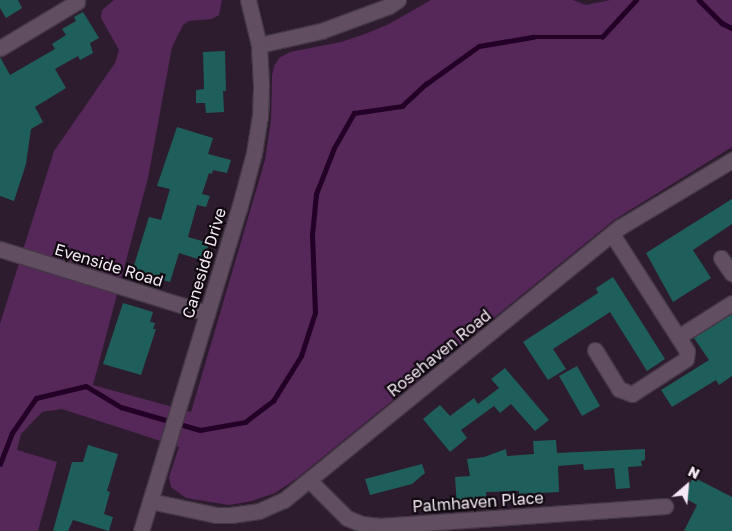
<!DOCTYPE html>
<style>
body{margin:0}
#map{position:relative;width:732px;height:531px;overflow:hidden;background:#2c1c2d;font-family:"Golos Text",sans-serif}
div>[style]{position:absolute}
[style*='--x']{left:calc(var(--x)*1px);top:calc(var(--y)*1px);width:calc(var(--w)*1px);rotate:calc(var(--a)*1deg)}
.green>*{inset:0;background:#562759}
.stream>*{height:4.5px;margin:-2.25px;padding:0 2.25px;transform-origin:2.25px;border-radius:2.25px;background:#230025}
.building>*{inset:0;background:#1f5f5b}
.roads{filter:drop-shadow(1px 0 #453846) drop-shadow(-1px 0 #453846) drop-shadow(0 1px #453846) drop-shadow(0 -1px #453846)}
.minor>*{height:15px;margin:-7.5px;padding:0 7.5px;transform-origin:7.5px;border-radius:7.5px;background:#614e61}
span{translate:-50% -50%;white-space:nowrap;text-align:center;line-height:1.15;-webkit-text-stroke:4.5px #100910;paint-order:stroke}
.street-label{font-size:16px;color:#f4e8f4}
.north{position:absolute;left:662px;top:461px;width:50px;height:50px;-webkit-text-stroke:4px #100910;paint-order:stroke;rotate:27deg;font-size:14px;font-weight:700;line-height:20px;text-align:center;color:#f4e8f4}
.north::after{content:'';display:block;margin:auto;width:18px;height:22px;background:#f4e8f4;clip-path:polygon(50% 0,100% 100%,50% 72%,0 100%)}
</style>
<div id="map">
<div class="green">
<i style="clip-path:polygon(114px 0,222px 0,219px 15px,212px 19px,189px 21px,183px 25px,172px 47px,148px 178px,93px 385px,191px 412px,265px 160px,271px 120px,272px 76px,274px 66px,279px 58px,290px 52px,341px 42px,365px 34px,389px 24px,431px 0,573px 0,586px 5px,610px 0,732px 0,732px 147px,614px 220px,296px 479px,275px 493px,252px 501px,229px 505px,186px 498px,171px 487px,169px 477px,179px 447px,62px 409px,42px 412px,21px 434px,17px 450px,57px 462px,38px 531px,0 531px,0 324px,54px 151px,115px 63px,119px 50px,101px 18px,102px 10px)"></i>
</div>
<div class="stream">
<i style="--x:699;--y:0;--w:33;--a:45"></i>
<i style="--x:722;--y:23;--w:11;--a:27"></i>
<i style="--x:0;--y:464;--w:33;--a:-69"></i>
<i style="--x:12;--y:433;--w:42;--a:-55.6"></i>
<i style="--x:36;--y:398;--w:51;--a:-13.5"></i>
<i style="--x:86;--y:386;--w:41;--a:31"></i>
<i style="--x:121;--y:407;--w:82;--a:16.2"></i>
<i style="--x:200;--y:430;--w:46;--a:-10.1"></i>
<i style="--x:245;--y:422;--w:35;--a:-37"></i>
<i style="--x:273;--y:401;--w:53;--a:-58.1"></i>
<i style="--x:301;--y:356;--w:45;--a:-72"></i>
<i style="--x:315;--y:313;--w:78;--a:-92.2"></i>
<i style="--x:312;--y:235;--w:41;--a:-84.4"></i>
<i style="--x:316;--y:194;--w:49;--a:-68.6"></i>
<i style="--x:334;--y:148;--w:40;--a:-60.3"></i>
<i style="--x:354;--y:113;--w:49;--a:-8.3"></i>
<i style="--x:402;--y:106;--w:33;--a:-43"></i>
<i style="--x:426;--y:84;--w:65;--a:-35.6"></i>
<i style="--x:479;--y:46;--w:55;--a:-9.5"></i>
<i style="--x:533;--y:37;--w:69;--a:0"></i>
<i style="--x:602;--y:37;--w:50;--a:-47.4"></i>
</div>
<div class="building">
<i style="clip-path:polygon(0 0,18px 0,22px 8px,6px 18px,0 8px)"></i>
<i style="clip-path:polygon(83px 12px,99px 38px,90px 43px,93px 53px,80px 60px,78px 56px,55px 69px,66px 88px,35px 107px,43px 122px,31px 129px,26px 164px,14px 201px,0 196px,0 57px,10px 75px,55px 49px,52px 44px,66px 35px,62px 29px,76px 21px,74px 17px)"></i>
<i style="clip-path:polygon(225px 51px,226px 91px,223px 91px,224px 112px,206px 113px,205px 103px,196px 103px,196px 90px,204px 89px,203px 52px)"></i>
<i style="clip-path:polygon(177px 127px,213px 138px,208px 154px,231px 160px,227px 173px,213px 170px,212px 174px,209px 173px,202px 194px,210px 196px,206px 207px,197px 205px,188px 237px,209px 243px,204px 261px,179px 253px,170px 282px,148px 276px,147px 280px,131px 275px,149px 217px,161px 220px,170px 189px,157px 186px)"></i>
<i style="clip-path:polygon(732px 199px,732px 224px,693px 250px,711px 278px,673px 302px,646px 253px)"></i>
<i style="clip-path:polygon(613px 277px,665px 359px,647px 371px,610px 312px,553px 349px,566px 369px,548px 380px,523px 342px,598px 293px,596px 288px)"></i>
<i style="clip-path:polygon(123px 303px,153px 312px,150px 322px,155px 323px,153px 329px,156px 329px,141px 375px,103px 364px)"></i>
<i style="clip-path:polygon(732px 314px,732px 376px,719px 385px,716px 380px,672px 407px,661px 390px,709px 360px,694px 338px)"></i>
<i style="clip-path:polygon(577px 366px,600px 406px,582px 416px,559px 376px)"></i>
<i style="clip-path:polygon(505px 368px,549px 420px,535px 431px,511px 404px,500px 413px,494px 406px,461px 430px,467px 438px,450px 452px,423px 419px,440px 405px,450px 416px,474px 398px,478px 404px,499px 388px,491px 379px)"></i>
<i style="clip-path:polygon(556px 440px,557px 453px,645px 449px,645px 460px,641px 461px,642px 466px,628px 467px,630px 488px,616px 489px,614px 468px,584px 470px,583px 464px,558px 466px,559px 492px,519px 494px,519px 491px,486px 492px,487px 505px,457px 507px,455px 477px,470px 476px,467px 459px,484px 457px,506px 449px,507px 456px,534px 454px,533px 441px)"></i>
<i style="clip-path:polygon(88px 445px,118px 454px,107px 491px,110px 492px,104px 514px,113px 517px,109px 531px,73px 520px,68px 531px,53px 531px,72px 462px,83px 462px)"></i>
<i style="clip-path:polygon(422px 464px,425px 473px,412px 484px,370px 495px,365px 479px)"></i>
<i style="clip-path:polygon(693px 477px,732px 497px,732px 531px,684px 531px,697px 505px,683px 497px)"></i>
</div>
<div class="roads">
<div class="minor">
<i style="--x:259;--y:45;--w:64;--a:-12.7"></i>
<i style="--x:321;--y:31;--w:72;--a:-20.2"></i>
<i style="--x:389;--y:6;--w:11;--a:-34"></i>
<i style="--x:0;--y:48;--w:90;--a:-30.9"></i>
<i style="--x:0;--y:249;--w:217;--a:17.2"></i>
<i style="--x:721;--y:258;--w:19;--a:55"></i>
<i style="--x:678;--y:337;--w:64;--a:-32.2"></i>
<i style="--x:595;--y:350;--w:46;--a:58.4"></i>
<i style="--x:619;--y:389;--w:14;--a:21"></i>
<i style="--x:632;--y:394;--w:64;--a:-32.9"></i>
<i style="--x:686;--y:359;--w:8;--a:-83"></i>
<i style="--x:687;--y:351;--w:139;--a:-122.7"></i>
<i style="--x:310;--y:481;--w:52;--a:45"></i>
<i style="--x:347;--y:518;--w:16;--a:22"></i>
<i style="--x:362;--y:524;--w:18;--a:6"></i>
<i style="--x:380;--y:526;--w:286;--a:-4"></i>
<i style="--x:150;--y:501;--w:67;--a:12"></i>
<i style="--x:216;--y:515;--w:15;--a:0"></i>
<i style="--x:231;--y:515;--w:28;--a:-8"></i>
<i style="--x:259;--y:511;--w:27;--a:-24"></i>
<i style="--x:284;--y:500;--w:433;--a:-39.1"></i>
<i style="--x:620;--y:227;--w:131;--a:-30.9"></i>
<i style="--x:141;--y:531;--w:337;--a:-73.1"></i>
<i style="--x:239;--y:209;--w:58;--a:-75"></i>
<i style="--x:254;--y:153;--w:36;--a:-81"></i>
<i style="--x:260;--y:117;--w:33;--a:-88"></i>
<i style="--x:261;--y:84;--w:39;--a:-93"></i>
<i style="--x:259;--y:45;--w:46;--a:-103.7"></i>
</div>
</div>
<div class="street-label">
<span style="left:204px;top:263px;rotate:-73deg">Caneside Drive</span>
<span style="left:109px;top:265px;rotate:17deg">Evenside Road</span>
<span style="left:439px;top:353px;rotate:-39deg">Rosehaven Road</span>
<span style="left:478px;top:502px;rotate:-4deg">Palmhaven Place</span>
</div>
<div class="north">N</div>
</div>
